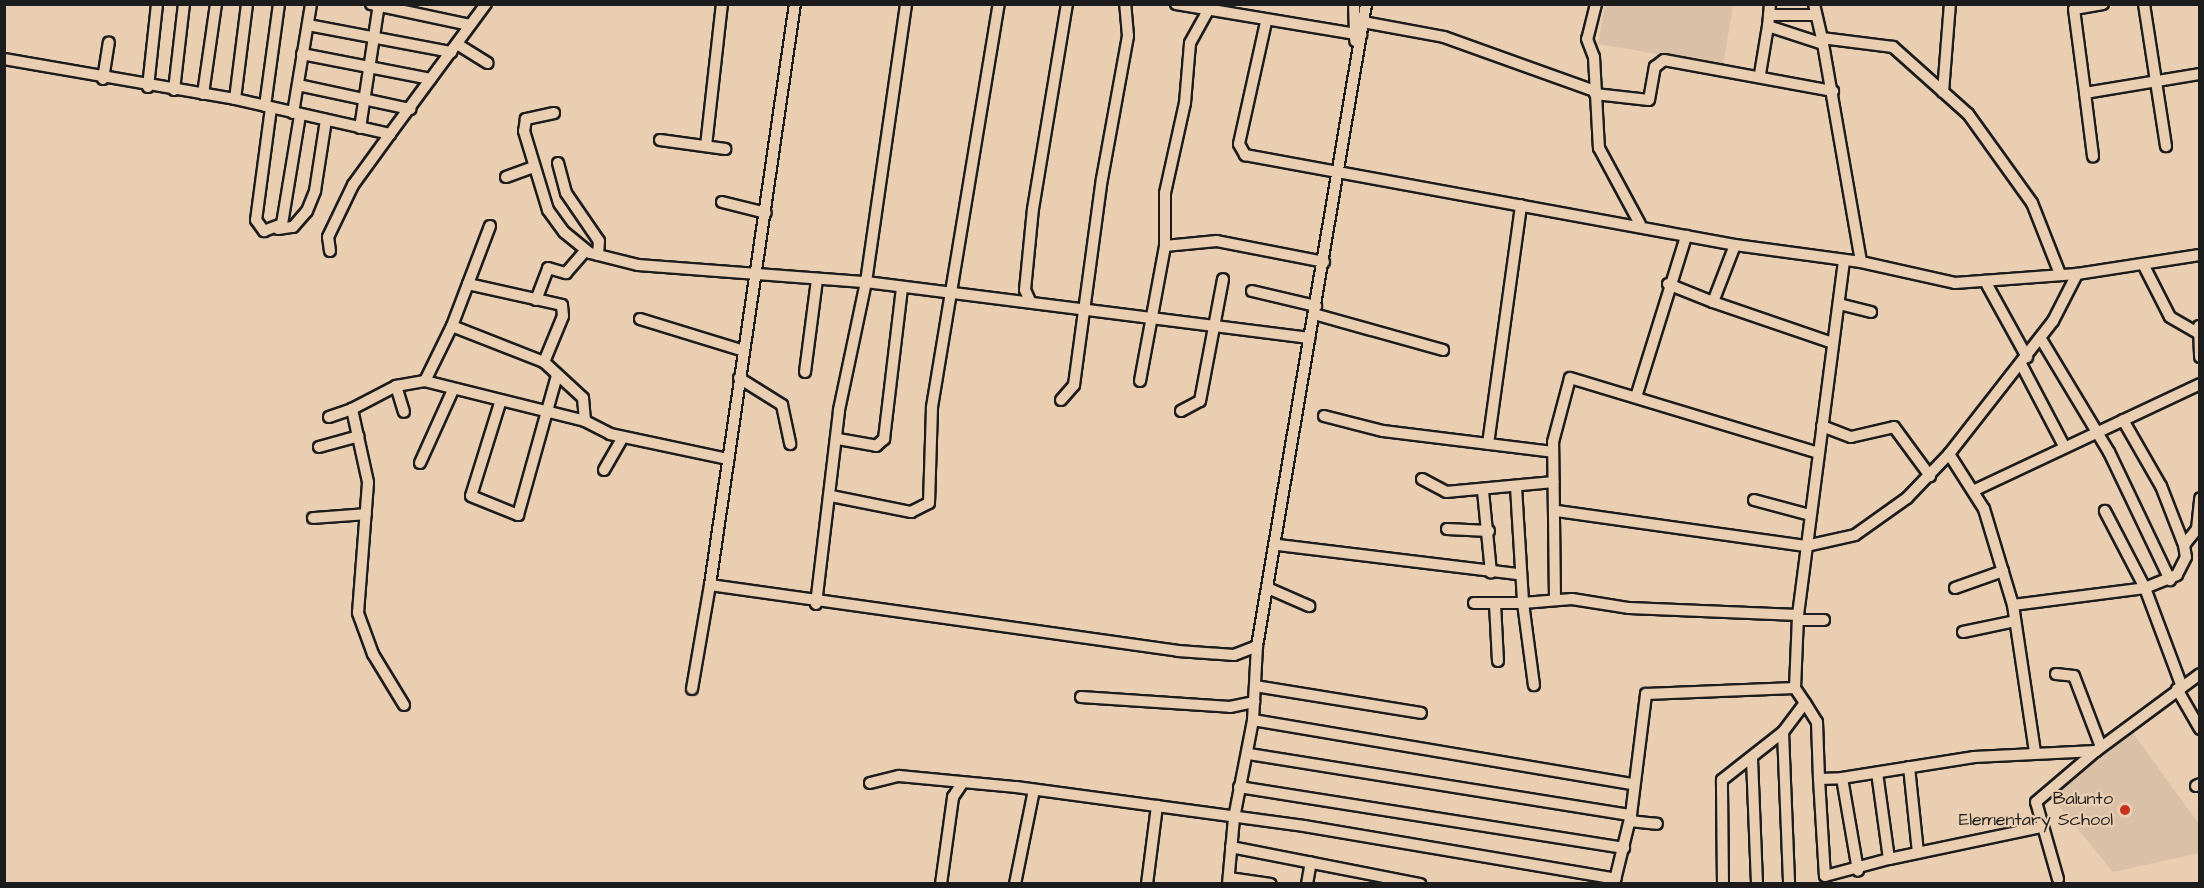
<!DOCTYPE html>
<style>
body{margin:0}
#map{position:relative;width:2204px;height:888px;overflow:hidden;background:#e9ceb1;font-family:"Architects Daughter",sans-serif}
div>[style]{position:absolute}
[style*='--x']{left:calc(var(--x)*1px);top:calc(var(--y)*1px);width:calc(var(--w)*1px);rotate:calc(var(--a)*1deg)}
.built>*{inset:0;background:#dac0a6}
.roads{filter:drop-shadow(2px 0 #1c1c1c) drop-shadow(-2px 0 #1c1c1c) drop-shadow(0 2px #1c1c1c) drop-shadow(0 -2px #1c1c1c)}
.minor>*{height:10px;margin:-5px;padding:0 5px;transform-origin:5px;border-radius:5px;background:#e9ceb1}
.dots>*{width:16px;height:16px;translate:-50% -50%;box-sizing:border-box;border:3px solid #e9ceb1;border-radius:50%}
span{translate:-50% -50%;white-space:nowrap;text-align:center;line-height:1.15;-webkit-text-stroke:4.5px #e9ceb1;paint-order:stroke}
.poi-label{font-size:18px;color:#1c1c1c}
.right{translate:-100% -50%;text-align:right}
.frame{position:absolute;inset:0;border:6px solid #1c1c1c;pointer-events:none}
</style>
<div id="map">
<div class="built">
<i style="clip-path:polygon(1605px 5px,1733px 5px,1723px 65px,1598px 44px)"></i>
<i style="clip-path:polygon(2130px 729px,2199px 824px,2199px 853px,2113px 872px,2050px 795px)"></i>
</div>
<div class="roads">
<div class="minor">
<i style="--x:371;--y:4;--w:101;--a:12"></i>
<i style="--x:1176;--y:4;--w:188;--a:9.5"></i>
<i style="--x:1354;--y:4;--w:37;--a:88"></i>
<i style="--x:1596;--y:4;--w:36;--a:104"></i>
<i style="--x:1587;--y:39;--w:19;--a:69"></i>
<i style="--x:1594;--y:57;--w:91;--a:86.9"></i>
<i style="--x:1599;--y:148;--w:86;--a:61.7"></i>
<i style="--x:1770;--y:4;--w:22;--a:95"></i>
<i style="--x:1768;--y:26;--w:58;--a:18.1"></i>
<i style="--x:1814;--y:4;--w:35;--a:77"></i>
<i style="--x:2103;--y:4;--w:29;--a:170"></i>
<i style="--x:2074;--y:9;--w:85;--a:82.5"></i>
<i style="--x:2085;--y:93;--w:117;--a:-9.4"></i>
<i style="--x:2144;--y:4;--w:144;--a:81.2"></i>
<i style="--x:1769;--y:15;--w:47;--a:0"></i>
<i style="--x:1266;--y:22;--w:125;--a:102.5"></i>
<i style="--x:1239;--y:144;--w:13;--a:61"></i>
<i style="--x:1245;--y:155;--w:498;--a:10.4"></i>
<i style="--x:1735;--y:245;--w:127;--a:7.7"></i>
<i style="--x:1363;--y:22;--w:82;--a:10.5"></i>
<i style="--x:1444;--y:37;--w:160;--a:19.7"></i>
<i style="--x:308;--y:25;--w:146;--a:10.7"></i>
<i style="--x:457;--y:44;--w:36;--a:32"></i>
<i style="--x:302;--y:54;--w:131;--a:11"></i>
<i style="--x:4;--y:59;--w:234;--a:9.8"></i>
<i style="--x:235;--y:99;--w:159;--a:12.7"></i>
<i style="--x:390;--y:134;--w:162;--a:-53.6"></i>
<i style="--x:1760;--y:74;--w:49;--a:-80.5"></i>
<i style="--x:103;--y:79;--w:37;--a:-81"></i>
<i style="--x:298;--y:85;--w:115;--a:12.1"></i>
<i style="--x:148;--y:87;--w:83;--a:-83.8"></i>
<i style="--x:174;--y:90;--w:87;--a:-83.4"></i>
<i style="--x:1943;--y:92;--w:88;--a:-85.5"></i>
<i style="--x:2085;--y:93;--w:64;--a:82.8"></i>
<i style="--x:203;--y:94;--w:91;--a:-81.8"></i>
<i style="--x:1595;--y:94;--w:54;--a:6.3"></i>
<i style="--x:1649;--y:100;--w:34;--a:-80"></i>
<i style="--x:1655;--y:67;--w:11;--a:-38"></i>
<i style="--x:1664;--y:60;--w:172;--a:10.4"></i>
<i style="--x:235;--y:99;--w:96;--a:-82.8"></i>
<i style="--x:265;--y:106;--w:103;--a:-82.2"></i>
<i style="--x:271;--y:108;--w:113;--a:97.6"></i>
<i style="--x:256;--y:220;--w:14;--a:54"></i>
<i style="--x:264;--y:231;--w:19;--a:-21"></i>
<i style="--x:282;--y:224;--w:110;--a:-80.6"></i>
<i style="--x:293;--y:113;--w:110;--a:-80.6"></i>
<i style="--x:554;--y:113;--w:29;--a:168"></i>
<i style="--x:526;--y:119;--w:12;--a:99"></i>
<i style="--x:524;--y:131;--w:83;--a:73.1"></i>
<i style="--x:548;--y:210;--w:27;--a:54"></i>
<i style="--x:564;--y:232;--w:33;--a:39"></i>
<i style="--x:590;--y:253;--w:49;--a:14"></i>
<i style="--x:638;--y:265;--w:229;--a:4.3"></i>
<i style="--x:866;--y:282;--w:447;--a:7.2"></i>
<i style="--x:360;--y:128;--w:125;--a:-81.3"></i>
<i style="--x:660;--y:140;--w:66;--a:7.9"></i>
<i style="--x:706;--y:146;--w:143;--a:-83.6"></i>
<i style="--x:558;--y:163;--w:31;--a:75"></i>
<i style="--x:566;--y:193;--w:58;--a:55.5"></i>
<i style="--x:599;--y:241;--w:14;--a:94"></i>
<i style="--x:506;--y:177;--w:30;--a:-20"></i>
<i style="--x:722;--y:202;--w:45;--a:14"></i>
<i style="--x:278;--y:229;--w:15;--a:-8"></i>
<i style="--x:293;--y:227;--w:21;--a:-49"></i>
<i style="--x:307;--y:211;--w:22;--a:-68"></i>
<i style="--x:315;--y:191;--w:72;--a:-81.2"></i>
<i style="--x:1165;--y:246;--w:53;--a:-90"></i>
<i style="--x:1165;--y:193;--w:92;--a:-77.5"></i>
<i style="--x:1185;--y:103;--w:60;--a:-85.2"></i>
<i style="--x:1190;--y:43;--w:37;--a:-61"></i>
<i style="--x:330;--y:251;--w:14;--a:-98"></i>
<i style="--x:328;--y:237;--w:58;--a:-64.3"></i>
<i style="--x:353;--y:185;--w:63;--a:-54"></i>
<i style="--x:2143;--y:264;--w:59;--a:63"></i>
<i style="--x:2170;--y:317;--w:30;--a:30"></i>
<i style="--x:2060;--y:274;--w:76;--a:-111.5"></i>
<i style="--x:2032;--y:203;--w:110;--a:-125.7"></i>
<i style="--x:1968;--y:114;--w:101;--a:-138.2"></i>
<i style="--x:1893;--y:47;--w:72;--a:-172.8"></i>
<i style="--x:1822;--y:38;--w:227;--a:80.1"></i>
<i style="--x:1861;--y:262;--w:96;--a:12.6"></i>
<i style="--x:1955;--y:283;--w:122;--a:-4.2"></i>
<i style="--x:2077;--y:274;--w:124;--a:-8.8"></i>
<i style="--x:1985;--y:281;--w:87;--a:61.1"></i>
<i style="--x:468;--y:284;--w:96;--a:12.6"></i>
<i style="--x:562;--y:305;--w:11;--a:85"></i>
<i style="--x:563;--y:316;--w:50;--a:112.4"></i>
<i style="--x:1668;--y:284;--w:48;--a:21.8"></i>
<i style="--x:1713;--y:302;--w:61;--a:-68.9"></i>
<i style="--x:1252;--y:291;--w:66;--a:13.2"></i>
<i style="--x:536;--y:300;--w:34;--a:-69"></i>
<i style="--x:548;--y:268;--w:19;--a:16"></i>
<i style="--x:566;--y:273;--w:29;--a:-49"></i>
<i style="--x:1030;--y:301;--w:12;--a:-114"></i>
<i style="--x:1025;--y:290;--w:81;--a:-84.4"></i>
<i style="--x:1033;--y:209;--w:208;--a:-80.6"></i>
<i style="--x:1713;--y:302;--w:127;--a:18.9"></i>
<i style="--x:1839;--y:304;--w:33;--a:14"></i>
<i style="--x:1314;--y:314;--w:134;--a:15.6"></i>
<i style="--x:640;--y:319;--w:109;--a:17.1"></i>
<i style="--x:452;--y:326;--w:107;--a:-69.2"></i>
<i style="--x:2199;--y:326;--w:31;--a:88"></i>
<i style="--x:2041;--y:339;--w:132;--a:59"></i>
<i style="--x:2109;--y:452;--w:142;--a:64.5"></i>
<i style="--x:2021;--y:364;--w:93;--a:62.3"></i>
<i style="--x:805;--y:372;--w:94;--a:-82.6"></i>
<i style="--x:739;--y:378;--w:51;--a:32.1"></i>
<i style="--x:782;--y:405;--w:40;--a:78"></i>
<i style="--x:425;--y:381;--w:61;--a:-63.9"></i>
<i style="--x:452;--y:326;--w:99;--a:21.4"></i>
<i style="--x:544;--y:362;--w:53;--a:42.7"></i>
<i style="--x:583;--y:398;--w:23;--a:85"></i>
<i style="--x:585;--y:421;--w:28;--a:27"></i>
<i style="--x:610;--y:434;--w:121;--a:12"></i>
<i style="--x:1140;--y:381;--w:137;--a:-79.5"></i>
<i style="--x:1165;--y:246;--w:52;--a:-5.5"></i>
<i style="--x:1217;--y:241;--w:109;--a:11.1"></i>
<i style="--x:396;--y:386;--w:27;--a:73"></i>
<i style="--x:1636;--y:397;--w:169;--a:-72.7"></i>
<i style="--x:1061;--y:400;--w:20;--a:-49"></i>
<i style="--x:1074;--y:385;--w:208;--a:-82.3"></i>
<i style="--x:1102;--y:179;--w:145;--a:-79.7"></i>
<i style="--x:1128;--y:36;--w:32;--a:-95"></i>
<i style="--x:500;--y:403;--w:97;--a:107.3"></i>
<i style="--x:471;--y:496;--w:51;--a:22"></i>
<i style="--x:518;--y:515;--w:145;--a:-74.4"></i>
<i style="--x:1181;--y:411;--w:21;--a:-28"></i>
<i style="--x:1200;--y:401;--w:124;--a:-79.3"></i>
<i style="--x:1324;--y:416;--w:61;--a:14.3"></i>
<i style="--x:1383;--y:431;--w:171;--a:7"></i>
<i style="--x:329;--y:417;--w:24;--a:-19"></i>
<i style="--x:2123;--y:420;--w:76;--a:60.1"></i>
<i style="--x:2161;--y:486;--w:63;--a:68.7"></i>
<i style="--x:2184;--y:545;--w:12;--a:81"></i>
<i style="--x:2186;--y:557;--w:20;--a:117"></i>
<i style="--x:2177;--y:575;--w:35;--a:158"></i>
<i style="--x:2145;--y:588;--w:106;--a:69.5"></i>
<i style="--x:1822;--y:426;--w:31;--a:21"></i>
<i style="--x:1851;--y:437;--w:44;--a:-13.1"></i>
<i style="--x:1894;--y:427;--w:61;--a:53.7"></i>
<i style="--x:838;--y:439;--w:39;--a:10"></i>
<i style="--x:876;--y:446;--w:11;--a:-41"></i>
<i style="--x:884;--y:439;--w:151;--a:-83.2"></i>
<i style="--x:1488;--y:444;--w:241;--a:-82.1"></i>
<i style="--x:319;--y:447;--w:41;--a:-15.4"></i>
<i style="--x:1949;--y:454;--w:65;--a:57.5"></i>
<i style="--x:1984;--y:509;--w:100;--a:73.2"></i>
<i style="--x:2013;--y:605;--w:149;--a:81.5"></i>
<i style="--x:420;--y:463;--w:78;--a:-65.7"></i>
<i style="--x:604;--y:470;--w:36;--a:-60"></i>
<i style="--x:1422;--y:479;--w:27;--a:28"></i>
<i style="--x:1446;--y:492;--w:108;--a:-5.3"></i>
<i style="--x:1516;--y:487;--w:116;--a:86.5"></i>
<i style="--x:1523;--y:603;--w:49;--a:-4.7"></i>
<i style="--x:1572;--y:599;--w:58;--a:9"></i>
<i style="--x:1629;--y:608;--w:169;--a:2.4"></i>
<i style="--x:1975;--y:490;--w:249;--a:-25.2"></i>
<i style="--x:1483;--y:491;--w:82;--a:84.4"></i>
<i style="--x:831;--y:496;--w:82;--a:11.3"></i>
<i style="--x:911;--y:512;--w:20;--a:-27"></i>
<i style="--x:929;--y:503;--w:96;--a:-88.2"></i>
<i style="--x:932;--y:407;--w:409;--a:-80.6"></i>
<i style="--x:1754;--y:500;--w:58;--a:15"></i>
<i style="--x:1557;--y:511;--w:251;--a:8"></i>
<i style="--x:1806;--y:546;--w:50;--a:-12.7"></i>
<i style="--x:1855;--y:535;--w:64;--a:-35.4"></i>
<i style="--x:1907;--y:498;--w:61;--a:-46.3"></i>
<i style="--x:1949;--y:454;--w:169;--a:-52"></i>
<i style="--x:2053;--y:321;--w:53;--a:-62.9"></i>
<i style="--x:313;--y:518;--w:53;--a:-4.3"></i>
<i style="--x:1447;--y:529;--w:42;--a:2.7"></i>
<i style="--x:1278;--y:545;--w:243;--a:6.9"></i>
<i style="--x:2184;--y:545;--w:21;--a:-51"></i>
<i style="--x:2197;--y:529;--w:31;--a:-84"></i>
<i style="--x:710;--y:585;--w:587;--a:-81.68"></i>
<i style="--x:1955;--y:588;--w:51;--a:-19.5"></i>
<i style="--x:1270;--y:589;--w:43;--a:23.6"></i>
<i style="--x:1555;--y:599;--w:157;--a:-90.7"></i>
<i style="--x:1553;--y:442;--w:66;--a:-75.1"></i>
<i style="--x:1570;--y:378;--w:259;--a:16.8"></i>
<i style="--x:1474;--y:603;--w:49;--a:0"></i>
<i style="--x:1523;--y:603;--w:83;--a:82.4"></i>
<i style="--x:816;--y:604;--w:195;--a:-83.2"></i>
<i style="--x:839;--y:410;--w:131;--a:-78.1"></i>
<i style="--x:866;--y:282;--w:281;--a:-81.8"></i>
<i style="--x:1495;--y:604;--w:57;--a:87"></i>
<i style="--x:2013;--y:605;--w:133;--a:-7.3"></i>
<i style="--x:2145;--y:588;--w:87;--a:-117.5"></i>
<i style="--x:1798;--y:620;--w:26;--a:0"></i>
<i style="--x:1963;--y:632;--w:53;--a:-11.9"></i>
<i style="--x:2056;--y:674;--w:18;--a:6"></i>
<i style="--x:2074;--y:676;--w:76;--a:69.2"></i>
<i style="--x:1255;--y:686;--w:168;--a:9.2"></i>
<i style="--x:692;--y:689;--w:106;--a:-80.2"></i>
<i style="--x:710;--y:585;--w:473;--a:8"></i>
<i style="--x:1178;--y:651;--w:56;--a:4.1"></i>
<i style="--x:1234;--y:655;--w:25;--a:-21"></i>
<i style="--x:2177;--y:689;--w:46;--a:60.1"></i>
<i style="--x:1081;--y:697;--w:149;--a:3.8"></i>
<i style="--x:1230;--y:707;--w:25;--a:-12"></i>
<i style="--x:1805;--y:703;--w:18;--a:-124"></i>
<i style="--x:1795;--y:688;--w:73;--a:-87.6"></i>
<i style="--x:1798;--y:615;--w:356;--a:-82.6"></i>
<i style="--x:404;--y:705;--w:60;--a:-121.3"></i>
<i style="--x:373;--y:654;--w:44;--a:-110.1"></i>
<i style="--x:358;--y:613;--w:131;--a:-85.6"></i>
<i style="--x:368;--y:482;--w:75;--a:-102.4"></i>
<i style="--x:352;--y:409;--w:50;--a:-27.6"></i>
<i style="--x:396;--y:386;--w:29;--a:-10"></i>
<i style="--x:425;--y:381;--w:165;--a:14"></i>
<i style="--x:1253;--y:720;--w:384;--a:9.6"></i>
<i style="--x:1783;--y:732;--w:152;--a:87.7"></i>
<i style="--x:1249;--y:754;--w:387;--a:9.1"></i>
<i style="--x:1752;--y:759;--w:125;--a:87.7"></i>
<i style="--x:1909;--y:767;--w:86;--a:84"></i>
<i style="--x:1842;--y:778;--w:94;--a:80.2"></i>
<i style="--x:1819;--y:779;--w:97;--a:86.5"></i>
<i style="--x:1825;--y:876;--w:66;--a:-14.9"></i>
<i style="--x:1889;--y:859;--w:87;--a:-97.9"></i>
<i style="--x:870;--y:783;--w:30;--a:-14"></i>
<i style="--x:899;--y:776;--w:118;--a:5.4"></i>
<i style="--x:1016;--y:787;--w:291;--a:7.7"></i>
<i style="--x:1304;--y:826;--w:316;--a:9.6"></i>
<i style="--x:2196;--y:786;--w:4;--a:-27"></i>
<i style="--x:1239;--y:787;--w:390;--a:9"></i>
<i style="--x:1630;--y:821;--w:27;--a:6"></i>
<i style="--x:1231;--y:847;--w:193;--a:11.1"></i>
<i style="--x:1889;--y:859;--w:155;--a:-11.9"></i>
<i style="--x:1229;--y:878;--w:42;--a:8.1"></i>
<i style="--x:2058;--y:879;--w:80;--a:-105.9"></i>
<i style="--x:2036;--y:802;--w:79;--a:-40.4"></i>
<i style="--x:941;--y:884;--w:88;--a:-82.1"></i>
<i style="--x:953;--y:797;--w:14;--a:-56"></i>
<i style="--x:1015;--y:884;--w:96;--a:-78.6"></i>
<i style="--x:1147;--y:884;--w:79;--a:-82.7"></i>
<i style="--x:1228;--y:884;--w:66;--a:-84.8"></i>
<i style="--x:1234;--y:818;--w:100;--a:-79"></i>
<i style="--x:1253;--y:720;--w:74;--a:-86.9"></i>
<i style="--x:1257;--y:646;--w:651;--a:-80.36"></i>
<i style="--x:1307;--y:884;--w:22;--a:-80"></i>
<i style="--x:1614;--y:884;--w:71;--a:-76.2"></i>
<i style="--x:1631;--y:815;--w:122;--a:-82.9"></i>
<i style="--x:1646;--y:694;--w:149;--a:-2.3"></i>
<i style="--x:1723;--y:884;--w:104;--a:-90.6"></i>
<i style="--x:1722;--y:780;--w:78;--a:-38.2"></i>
<i style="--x:1783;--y:732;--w:36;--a:-53"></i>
<i style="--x:1805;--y:703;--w:22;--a:58"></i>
<i style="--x:1817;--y:722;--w:57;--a:88"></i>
<i style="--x:1819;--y:779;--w:23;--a:-2"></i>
<i style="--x:1842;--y:778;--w:134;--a:-9"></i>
<i style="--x:1974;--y:757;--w:122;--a:-2.8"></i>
<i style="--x:2096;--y:751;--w:129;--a:-36.5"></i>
</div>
</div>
<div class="dots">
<i style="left:2125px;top:810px;background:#c8321e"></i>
</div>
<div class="poi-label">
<span class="right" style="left:2113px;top:810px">Balunto<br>Elementary School</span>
</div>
<div class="frame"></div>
</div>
